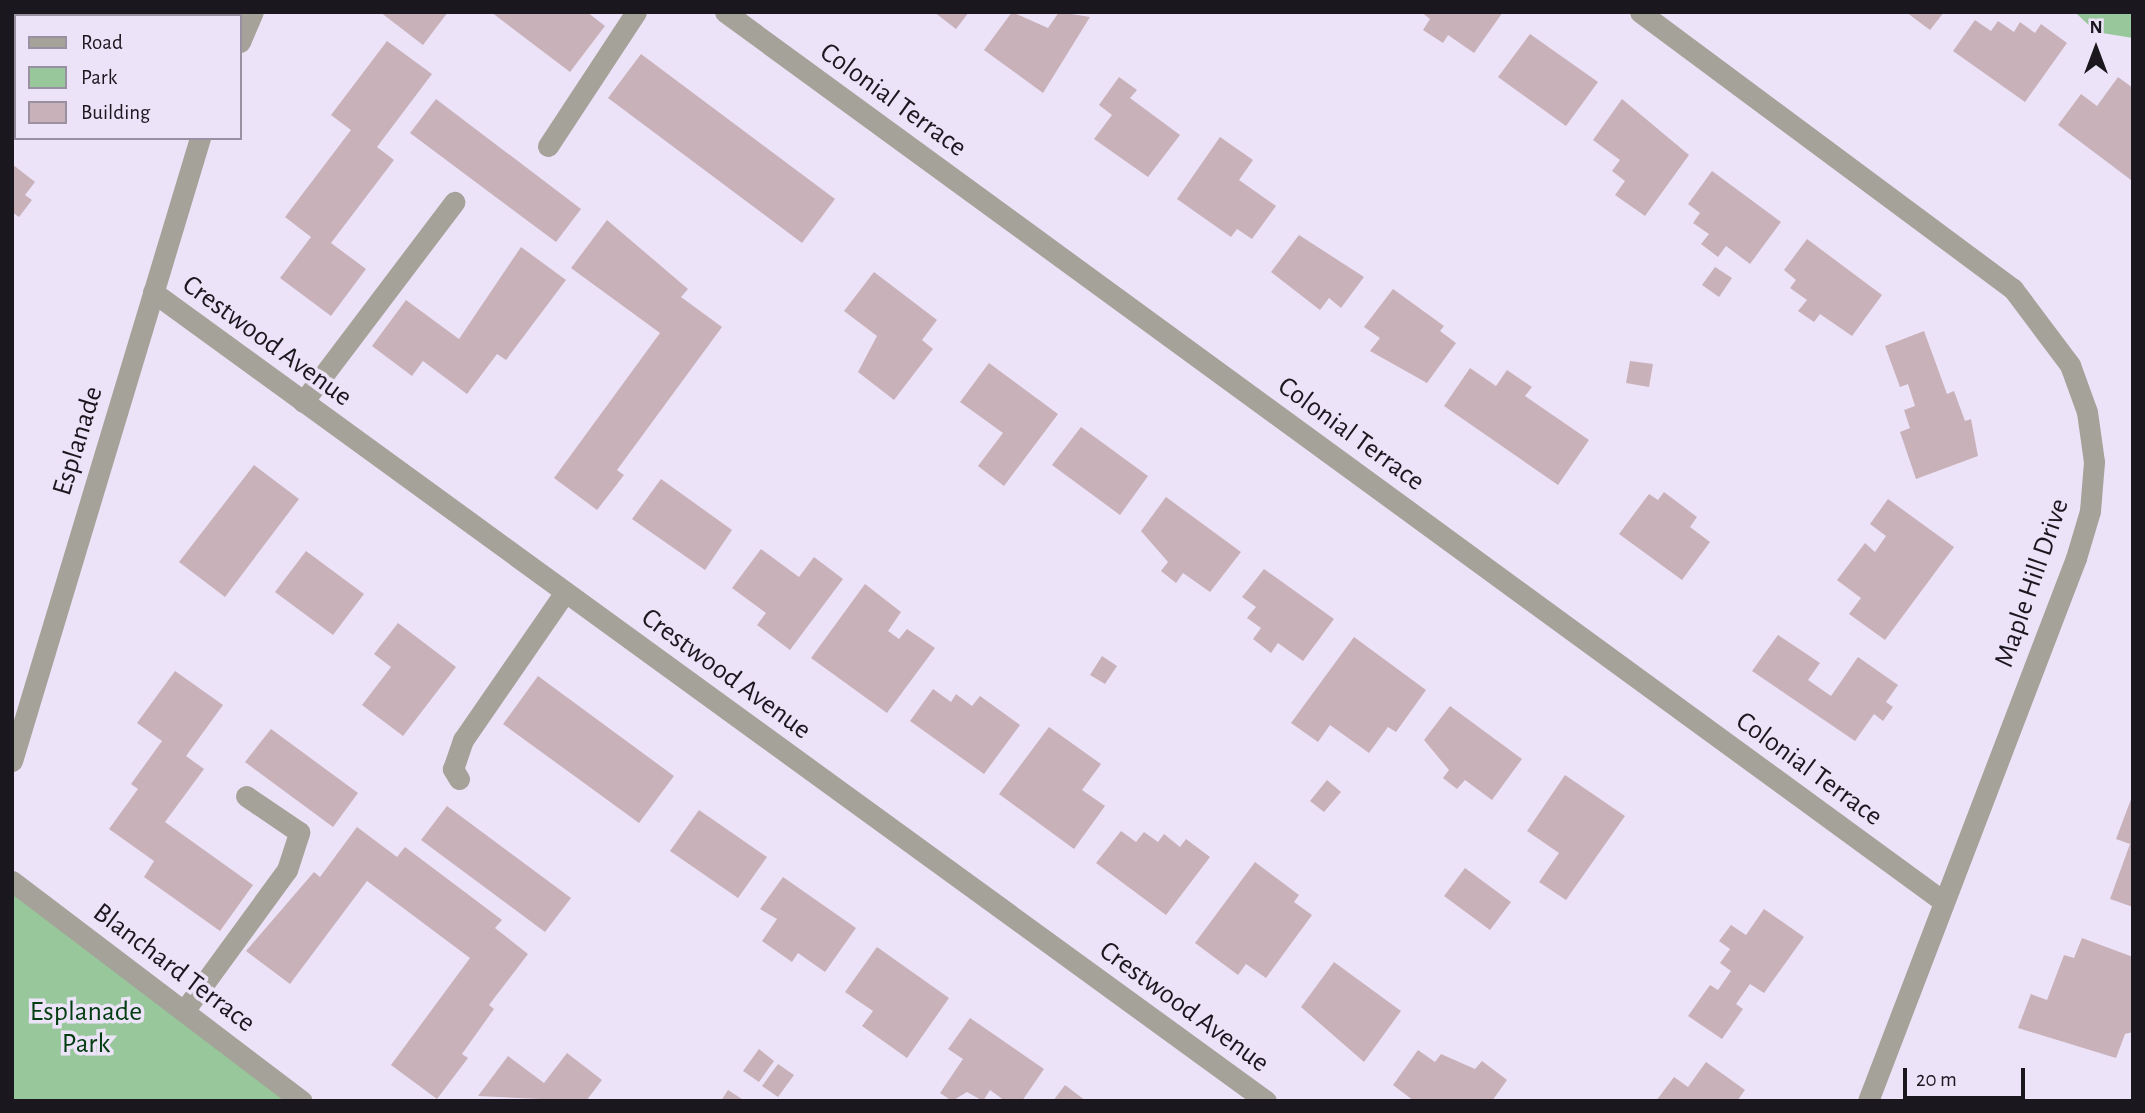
<!DOCTYPE html>
<style>
body{margin:0}
#map{position:relative;width:2145px;height:1113px;overflow:hidden;background:#ede3f8;font-family:"Alegreya Sans",sans-serif}
div>[style]{position:absolute}
[style*='--x']{left:calc(var(--x)*1px);top:calc(var(--y)*1px);width:calc(var(--w)*1px);rotate:calc(var(--a)*1deg)}
.green>*{inset:0;background:#97c79b}
.building>*{inset:0;background:#c8b1b9}
.service>*{height:21px;margin:-10.5px;padding:0 10.5px;transform-origin:10.5px;border-radius:10.5px;background:#a5a299}
.minor>*{height:21px;margin:-10.5px;padding:0 10.5px;transform-origin:10.5px;border-radius:10.5px;background:#a5a299}
span{translate:-50% -50%;white-space:nowrap;text-align:center;line-height:1.15;-webkit-text-stroke:7px #ede3f8;paint-order:stroke}
.street-label{font-size:28px;color:#1b171f}
.park-label{font-size:28px;color:#013d10}
.frame{position:absolute;inset:0;border:14px solid #1b171f;pointer-events:none}
.legend{position:absolute;left:14px;top:14px;width:228px;height:126px;box-sizing:border-box;background:#ede3f8;border:2px solid #9991a1;margin:0;padding:9px 12px;list-style:none;font-size:21px;color:#1b171f}
.legend li{display:flex;align-items:center;gap:14px;height:35px}
.legend b{width:35px;border:2px solid #9991a1}
.north{position:absolute;left:2061px;top:14px;width:70px;height:70px;-webkit-text-stroke:5px #ede3f8;paint-order:stroke;rotate:0deg;font-size:19px;font-weight:700;line-height:28px;text-align:center;color:#1b171f}
.north::after{content:'';display:block;margin:auto;width:24px;height:32px;background:#1b171f;clip-path:polygon(50% 0,100% 100%,50% 72%,0 100%)}
.scale{position:absolute;left:1903px;top:1068px;width:122px;height:32px;box-sizing:border-box;border:4px solid #1b171f;border-top:0;padding-left:9px;font-size:21px;line-height:24px;white-space:nowrap;color:#1b171f;-webkit-text-stroke:5px #ede3f8;paint-order:stroke}
</style>
<div id="map">
<div class="green">
<i style="clip-path:polygon(2133px 12px,2133px 38px,2096px 32px,2077px 14px)"></i>
<i style="clip-path:polygon(12px 881px,302px 1101px,12px 1101px)"></i>
</div>
<div class="building">
<i style="clip-path:polygon(380px 12px,448px 12px,423px 45px)"></i>
<i style="clip-path:polygon(491px 12px,587px 12px,605px 26px,570px 72px)"></i>
<i style="clip-path:polygon(934px 12px,969px 12px,956px 29px)"></i>
<i style="clip-path:polygon(1012px 12px,1048px 28px,1059px 12px,1090px 17px,1043px 93px,984px 50px)"></i>
<i style="clip-path:polygon(1421px 12px,1503px 12px,1474px 53px,1448px 35px,1443px 43px,1423px 30px,1430px 19px)"></i>
<i style="clip-path:polygon(1906px 12px,1944px 12px,1930px 30px)"></i>
<i style="clip-path:polygon(1975px 20px,1991px 31px,1998px 21px,2014px 32px,2020px 22px,2035px 33px,2041px 24px,2067px 43px,2025px 102px,1953px 51px)"></i>
<i style="clip-path:polygon(1530px 34px,1598px 82px,1566px 126px,1498px 77px)"></i>
<i style="clip-path:polygon(387px 41px,432px 74px,377px 147px,394px 160px,331px 243px,366px 269px,331px 316px,280px 278px,311px 237px,285px 217px,351px 130px,331px 115px)"></i>
<i style="clip-path:polygon(12px 52px,16px 54px,16px 126px,12px 124px)"></i>
<i style="clip-path:polygon(641px 54px,835px 199px,802px 243px,608px 98px)"></i>
<i style="clip-path:polygon(1119px 77px,1137px 90px,1130px 98px,1180px 135px,1148px 177px,1094px 139px,1112px 115px,1099px 105px)"></i>
<i style="clip-path:polygon(2118px 77px,2133px 88px,2131px 180px,2058px 125px,2081px 94px,2097px 106px)"></i>
<i style="clip-path:polygon(436px 99px,581px 209px,556px 242px,410px 133px)"></i>
<i style="clip-path:polygon(1622px 99px,1689px 155px,1645px 216px,1615px 195px,1625px 181px,1612px 171px,1620px 160px,1593px 140px)"></i>
<i style="clip-path:polygon(1220px 137px,1253px 160px,1239px 180px,1276px 206px,1252px 239px,1237px 229px,1231px 237px,1177px 199px)"></i>
<i style="clip-path:polygon(12px 164px,35px 182px,25px 195px,32px 200px,19px 217px,12px 212px)"></i>
<i style="clip-path:polygon(1712px 171px,1781px 222px,1750px 264px,1726px 246px,1718px 257px,1701px 244px,1709px 234px,1693px 223px,1700px 213px,1688px 204px)"></i>
<i style="clip-path:polygon(607px 220px,688px 289px,681px 297px,722px 327px,617px 470px,624px 475px,597px 510px,554px 478px,660px 333px,571px 268px)"></i>
<i style="clip-path:polygon(1299px 235px,1364px 277px,1341px 308px,1329px 298px,1320px 310px,1271px 272px)"></i>
<i style="clip-path:polygon(1807px 239px,1882px 295px,1852px 336px,1820px 314px,1814px 322px,1798px 311px,1807px 300px,1790px 288px,1796px 280px,1784px 270px)"></i>
<i style="clip-path:polygon(521px 247px,566px 280px,506px 360px,497px 354px,467px 394px,423px 361px,412px 376px,372px 346px,406px 300px,459px 339px)"></i>
<i style="clip-path:polygon(1715px 267px,1732px 278px,1719px 297px,1702px 285px)"></i>
<i style="clip-path:polygon(874px 272px,937px 320px,922px 340px,933px 349px,894px 400px,858px 372px,877px 336px,844px 311px)"></i>
<i style="clip-path:polygon(1393px 289px,1444px 326px,1440px 331px,1456px 343px,1427px 383px,1370px 351px,1380px 338px,1364px 327px)"></i>
<i style="clip-path:polygon(1924px 331px,1947px 394px,1954px 391px,1965px 421px,1971px 419px,1978px 456px,1916px 479px,1900px 432px,1910px 428px,1904px 410px,1915px 406px,1908px 384px,1900px 387px,1885px 346px)"></i>
<i style="clip-path:polygon(1630px 361px,1653px 364px,1649px 387px,1626px 383px)"></i>
<i style="clip-path:polygon(989px 363px,1058px 414px,1004px 486px,978px 466px,1003px 433px,960px 402px)"></i>
<i style="clip-path:polygon(1470px 368px,1496px 386px,1507px 370px,1532px 387px,1525px 396px,1589px 440px,1558px 485px,1444px 406px)"></i>
<i style="clip-path:polygon(1081px 427px,1148px 476px,1120px 515px,1052px 465px)"></i>
<i style="clip-path:polygon(254px 465px,299px 499px,225px 597px,179px 562px)"></i>
<i style="clip-path:polygon(661px 479px,732px 530px,705px 570px,632px 519px)"></i>
<i style="clip-path:polygon(1664px 492px,1697px 517px,1690px 527px,1710px 542px,1682px 580px,1619px 534px,1649px 494px,1658px 500px)"></i>
<i style="clip-path:polygon(1166px 497px,1241px 552px,1210px 592px,1183px 573px,1176px 583px,1161px 571px,1168px 562px,1141px 531px)"></i>
<i style="clip-path:polygon(1888px 499px,1954px 547px,1885px 640px,1849px 614px,1861px 598px,1837px 580px,1865px 543px,1875px 552px,1886px 536px,1870px 524px)"></i>
<i style="clip-path:polygon(761px 549px,799px 577px,814px 557px,843px 579px,790px 650px,757px 625px,766px 613px,732px 588px)"></i>
<i style="clip-path:polygon(306px 551px,364px 594px,333px 635px,275px 592px)"></i>
<i style="clip-path:polygon(1264px 569px,1334px 619px,1303px 661px,1278px 643px,1271px 653px,1253px 639px,1261px 628px,1247px 618px,1256px 607px,1242px 597px)"></i>
<i style="clip-path:polygon(865px 584px,901px 612px,888px 631px,899px 639px,907px 629px,935px 648px,887px 713px,811px 658px)"></i>
<i style="clip-path:polygon(398px 623px,456px 667px,403px 736px,362px 705px,391px 667px,374px 654px)"></i>
<i style="clip-path:polygon(1778px 635px,1820px 663px,1808px 680px,1831px 696px,1858px 657px,1898px 685px,1886px 702px,1893px 707px,1883px 721px,1874px 714px,1855px 741px,1752px 671px)"></i>
<i style="clip-path:polygon(1354px 637px,1426px 690px,1396px 732px,1388px 727px,1369px 753px,1330px 725px,1318px 742px,1291px 723px)"></i>
<i style="clip-path:polygon(1102px 656px,1117px 666px,1105px 684px,1090px 675px)"></i>
<i style="clip-path:polygon(175px 671px,223px 705px,186px 756px,204px 769px,165px 822px,253px 885px,220px 931px,144px 877px,154px 861px,109px 829px,138px 789px,131px 784px,162px 741px,137px 723px)"></i>
<i style="clip-path:polygon(538px 676px,674px 776px,639px 823px,503px 724px)"></i>
<i style="clip-path:polygon(933px 689px,951px 702px,956px 694px,972px 706px,980px 696px,1020px 725px,984px 774px,910px 721px)"></i>
<i style="clip-path:polygon(1450px 706px,1522px 759px,1492px 800px,1465px 780px,1457px 789px,1443px 778px,1449px 770px,1424px 740px)"></i>
<i style="clip-path:polygon(1049px 727px,1101px 764px,1082px 790px,1105px 806px,1074px 849px,999px 794px)"></i>
<i style="clip-path:polygon(271px 729px,358px 793px,333px 827px,245px 762px)"></i>
<i style="clip-path:polygon(1565px 775px,1625px 816px,1566px 900px,1539px 882px,1559px 853px,1527px 831px)"></i>
<i style="clip-path:polygon(1327px 780px,1341px 792px,1324px 812px,1310px 801px)"></i>
<i style="clip-path:polygon(2133px 794px,2133px 907px,2110px 899px,2130px 844px,2116px 839px)"></i>
<i style="clip-path:polygon(447px 806px,571px 898px,545px 932px,421px 840px)"></i>
<i style="clip-path:polygon(699px 810px,767px 857px,738px 898px,670px 851px)"></i>
<i style="clip-path:polygon(357px 827px,397px 857px,405px 847px,502px 920px,495px 928px,528px 954px,489px 1005px,494px 1009px,462px 1054px,468px 1058px,437px 1099px,391px 1065px,470px 958px,367px 881px,290px 984px,246px 951px,314px 872px,320px 877px)"></i>
<i style="clip-path:polygon(1121px 831px,1136px 842px,1144px 832px,1158px 842px,1164px 834px,1180px 847px,1186px 839px,1210px 857px,1166px 915px,1096px 863px)"></i>
<i style="clip-path:polygon(1255px 862px,1299px 895px,1294px 902px,1312px 915px,1266px 978px,1246px 964px,1238px 975px,1195px 943px)"></i>
<i style="clip-path:polygon(1465px 868px,1511px 902px,1490px 930px,1444px 896px)"></i>
<i style="clip-path:polygon(783px 877px,856px 928px,825px 972px,798px 953px,792px 962px,762px 941px,777px 919px,760px 909px)"></i>
<i style="clip-path:polygon(1764px 909px,1804px 937px,1764px 993px,1750px 984px,1736px 1004px,1743px 1009px,1722px 1039px,1688px 1016px,1710px 985px,1718px 990px,1731px 971px,1720px 963px,1730px 949px,1719px 941px,1731px 925px,1746px 935px)"></i>
<i style="clip-path:polygon(2082px 938px,2133px 957px,2133px 1032px,2125px 1034px,2116px 1058px,2018px 1028px,2031px 994px,2047px 1000px,2064px 955px,2074px 958px)"></i>
<i style="clip-path:polygon(877px 947px,949px 998px,907px 1058px,862px 1026px,873px 1011px,845px 992px)"></i>
<i style="clip-path:polygon(1334px 962px,1401px 1011px,1364px 1062px,1301px 1007px)"></i>
<i style="clip-path:polygon(970px 1018px,1044px 1069px,1022px 1101px,1005px 1101px,990px 1090px,983px 1101px,967px 1092px,952px 1101px,940px 1093px,963px 1059px,948px 1049px)"></i>
<i style="clip-path:polygon(759px 1049px,774px 1061px,759px 1082px,743px 1071px)"></i>
<i style="clip-path:polygon(1418px 1050px,1435px 1062px,1441px 1054px,1475px 1069px,1482px 1061px,1507px 1080px,1492px 1101px,1414px 1101px,1393px 1085px)"></i>
<i style="clip-path:polygon(567px 1053px,602px 1080px,586px 1101px,478px 1096px,508px 1056px,544px 1083px)"></i>
<i style="clip-path:polygon(1706px 1062px,1745px 1090px,1737px 1101px,1656px 1101px,1674px 1077px,1688px 1087px)"></i>
<i style="clip-path:polygon(778px 1064px,794px 1075px,778px 1097px,762px 1086px)"></i>
<i style="clip-path:polygon(1065px 1085px,1086px 1101px,1053px 1101px)"></i>
<i style="clip-path:polygon(728px 1090px,745px 1101px,721px 1101px)"></i>
</div>
<div class="service">
<i style="--x:548;--y:146;--w:160;--a:-56.7"></i>
<i style="--x:303;--y:402;--w:251;--a:-52.9"></i>
<i style="--x:459;--y:779;--w:12;--a:-121"></i>
<i style="--x:453;--y:769;--w:31;--a:-71"></i>
<i style="--x:463;--y:740;--w:180;--a:-55.4"></i>
<i style="--x:184;--y:1011;--w:175;--a:-53.9"></i>
<i style="--x:287;--y:870;--w:40;--a:-72"></i>
<i style="--x:299;--y:832;--w:64;--a:-145.8"></i>
</div>
<div class="minor">
<i style="--x:55;--y:12;--w:6;--a:39"></i>
<i style="--x:725;--y:12;--w:1509;--a:36.13"></i>
<i style="--x:1640;--y:12;--w:465;--a:36.6"></i>
<i style="--x:2013;--y:289;--w:95;--a:53.1"></i>
<i style="--x:2070;--y:365;--w:50;--a:70.1"></i>
<i style="--x:2087;--y:412;--w:50;--a:82"></i>
<i style="--x:2094;--y:462;--w:49;--a:94.7"></i>
<i style="--x:2090;--y:511;--w:49;--a:106.6"></i>
<i style="--x:2076;--y:558;--w:581;--a:110.96"></i>
<i style="--x:240;--y:42;--w:33;--a:-67"></i>
<i style="--x:153;--y:292;--w:1376;--a:36.01"></i>
<i style="--x:12;--y:761;--w:651;--a:-73.21"></i>
<i style="--x:12;--y:881;--w:364;--a:37.2"></i>
</div>
<div class="street-label">
<span style="left:893px;top:100px;rotate:36deg">Colonial Terrace</span>
<span style="left:267px;top:341px;rotate:36deg">Crestwood Avenue</span>
<span style="left:1351px;top:434px;rotate:36deg">Colonial Terrace</span>
<span style="left:78px;top:441px;rotate:-73deg">Esplanade</span>
<span style="left:2032px;top:583px;rotate:-71deg">Maple Hill Drive</span>
<span style="left:726px;top:674px;rotate:36deg">Crestwood Avenue</span>
<span style="left:1809px;top:769px;rotate:36deg">Colonial Terrace</span>
<span style="left:174px;top:968px;rotate:37deg">Blanchard Terrace</span>
<span style="left:1184px;top:1007px;rotate:36deg">Crestwood Avenue</span>
</div>
<div class="park-label">
<span style="left:86px;top:1028px">Esplanade<br>Park</span>
</div>
<div class="frame"></div>
<ul class="legend">
<li><b style="height:9px;background:#a5a299"></b>Road</li>
<li><b style="height:19px;background:#97c79b"></b>Park</li>
<li><b style="height:19px;background:#c8b1b9"></b>Building</li>
</ul>
<div class="north">N</div>
<div class="scale">20 m</div>
</div>
